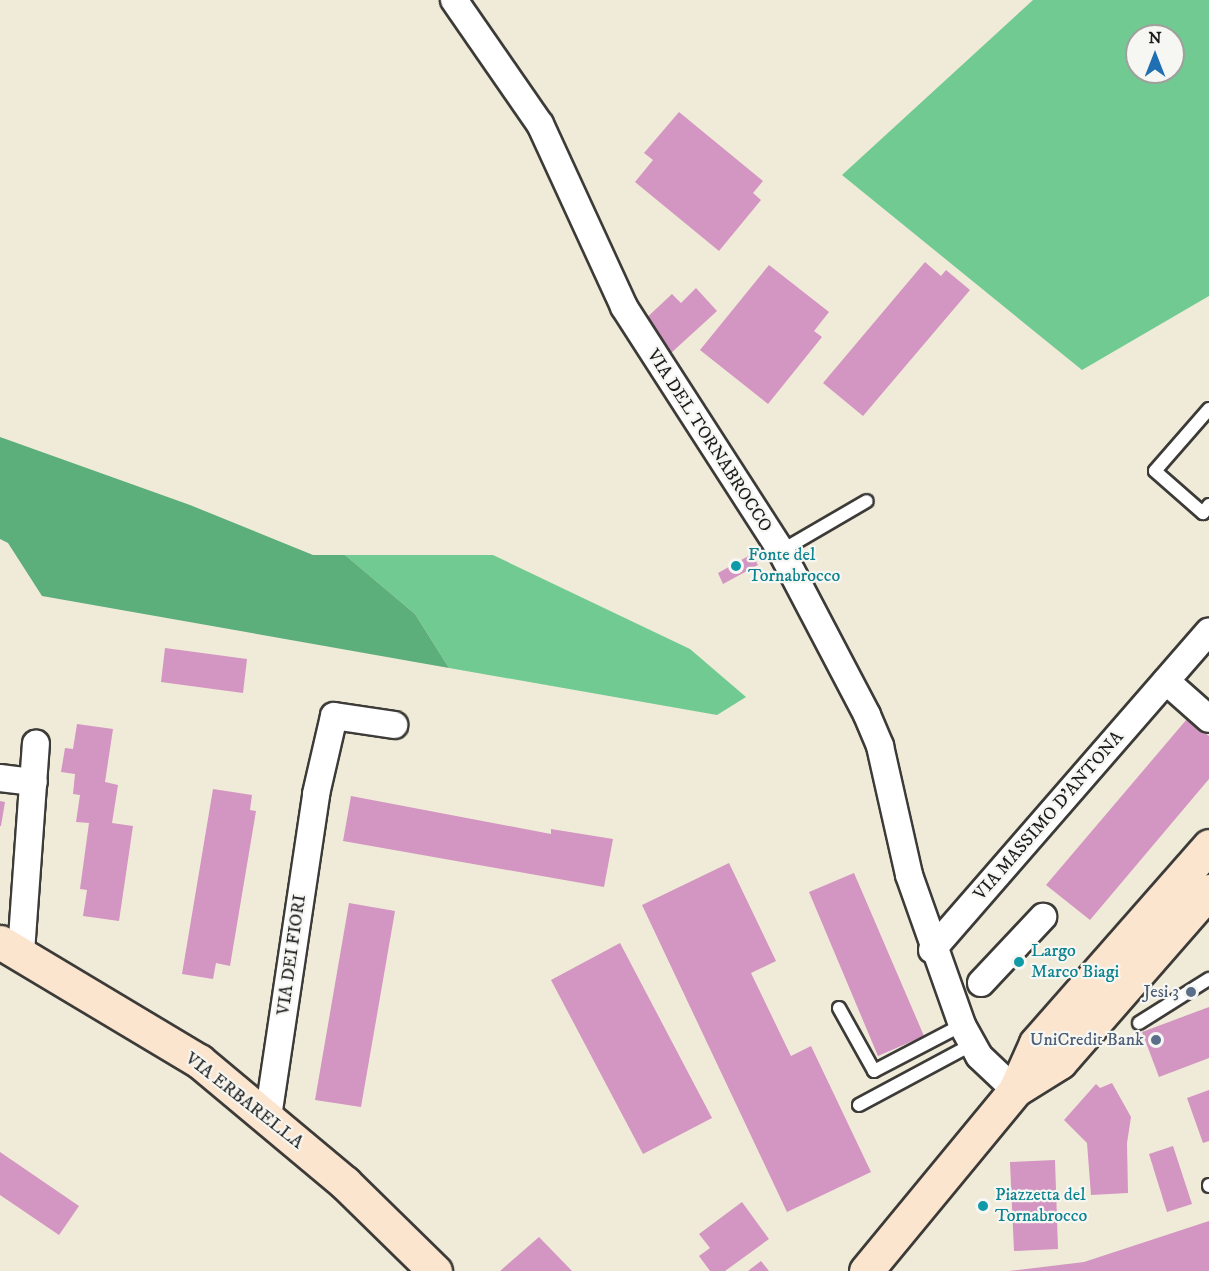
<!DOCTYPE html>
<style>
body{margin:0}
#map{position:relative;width:1209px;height:1271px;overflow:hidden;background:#f0ebd8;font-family:"IM FELL DW Pica",serif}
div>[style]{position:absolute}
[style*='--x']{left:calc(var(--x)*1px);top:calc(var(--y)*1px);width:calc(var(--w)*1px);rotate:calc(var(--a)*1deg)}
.green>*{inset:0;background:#71ca91}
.forest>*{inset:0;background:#5cae7b}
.building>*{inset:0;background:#d395c1}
.roads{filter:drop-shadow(2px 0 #3c3b38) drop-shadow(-2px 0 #3c3b38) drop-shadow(0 2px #3c3b38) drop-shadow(0 -2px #3c3b38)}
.lane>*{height:12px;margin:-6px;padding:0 6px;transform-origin:6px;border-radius:6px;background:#fff}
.street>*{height:26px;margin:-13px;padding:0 13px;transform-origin:13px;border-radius:13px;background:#fff}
.secondary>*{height:33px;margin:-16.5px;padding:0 16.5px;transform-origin:16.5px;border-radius:16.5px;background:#fbe5cf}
.dots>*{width:16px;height:16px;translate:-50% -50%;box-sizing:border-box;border:3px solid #f6f6f2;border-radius:50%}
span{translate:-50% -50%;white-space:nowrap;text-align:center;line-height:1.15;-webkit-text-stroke:4.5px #f6f6f2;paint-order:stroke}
.street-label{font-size:18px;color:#1c1c1c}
.culture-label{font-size:18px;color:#0d838f}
.left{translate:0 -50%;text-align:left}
.service-label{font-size:18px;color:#4e5e75}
.right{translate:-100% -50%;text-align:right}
.north{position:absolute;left:1125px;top:24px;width:60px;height:60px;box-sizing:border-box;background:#f6f6f2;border:2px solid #9f9f9c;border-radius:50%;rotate:0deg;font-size:16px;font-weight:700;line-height:24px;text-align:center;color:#1c1c1c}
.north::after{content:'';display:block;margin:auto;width:21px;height:27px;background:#1f6fb2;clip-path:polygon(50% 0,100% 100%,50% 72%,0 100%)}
</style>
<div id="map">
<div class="green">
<i style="clip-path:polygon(evenodd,1033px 0,1209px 0,1209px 296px,1082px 370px,842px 175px,1033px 0,1137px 36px,1173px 36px,1173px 72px,1137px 72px,1137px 36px)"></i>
<i style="clip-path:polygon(345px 555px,493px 555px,690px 649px,746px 697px,717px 715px,449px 668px,415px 614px)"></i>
</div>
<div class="forest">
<i style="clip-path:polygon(0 437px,190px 505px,313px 555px,345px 555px,415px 614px,449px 668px,42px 596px,8px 543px,0 539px)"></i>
</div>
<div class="building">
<i style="clip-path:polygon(679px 112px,763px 181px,753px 193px,761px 200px,719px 251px,635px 182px,653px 160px,644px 153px)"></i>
<i style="clip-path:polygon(925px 262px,941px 276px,946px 270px,970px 290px,863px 416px,823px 383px)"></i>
<i style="clip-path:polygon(769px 265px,829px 312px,814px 331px,822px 337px,768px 404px,700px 350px)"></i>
<i style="clip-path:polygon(696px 288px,717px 311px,670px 354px,641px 323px,672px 294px,681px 303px)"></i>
<i style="clip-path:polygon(752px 554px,758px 565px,723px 584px,718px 573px)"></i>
<i style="clip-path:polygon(165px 648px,247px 659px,243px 693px,161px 682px)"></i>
<i style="clip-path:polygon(1187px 719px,1209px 736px,1209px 779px,1090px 920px,1046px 885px)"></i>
<i style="clip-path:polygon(77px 724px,113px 729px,105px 782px,118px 785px,112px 823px,133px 826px,119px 921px,83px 916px,87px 890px,80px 889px,89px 823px,76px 822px,80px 795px,73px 794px,75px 774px,61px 772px,65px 748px,73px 749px)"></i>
<i style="clip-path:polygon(213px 789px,252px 795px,250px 810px,256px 811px,230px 966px,216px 963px,213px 979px,182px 974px)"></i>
<i style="clip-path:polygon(351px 796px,551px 834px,551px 829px,613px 839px,604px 887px,343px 841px)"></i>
<i style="clip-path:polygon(0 801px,5px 802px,1px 826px,0 826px)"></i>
<i style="clip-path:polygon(729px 863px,776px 961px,751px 973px,791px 1056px,811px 1046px,871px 1172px,787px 1212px,642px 905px)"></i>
<i style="clip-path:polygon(854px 873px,924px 1036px,878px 1056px,809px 892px)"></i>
<i style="clip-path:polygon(349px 903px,395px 911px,361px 1107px,315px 1100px)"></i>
<i style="clip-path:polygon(620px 943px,712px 1118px,643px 1154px,551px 980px)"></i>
<i style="clip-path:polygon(1209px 1007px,1209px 1058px,1159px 1077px,1142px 1032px)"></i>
<i style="clip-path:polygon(1112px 1083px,1131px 1117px,1127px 1143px,1128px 1193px,1091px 1195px,1087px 1143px,1064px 1120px,1096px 1084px,1100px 1088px)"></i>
<i style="clip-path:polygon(1209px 1090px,1209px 1141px,1203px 1143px,1187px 1098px)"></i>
<i style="clip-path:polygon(1173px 1146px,1192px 1204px,1167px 1212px,1149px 1154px)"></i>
<i style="clip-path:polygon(0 1152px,79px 1206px,59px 1235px,0 1195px)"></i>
<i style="clip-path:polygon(1055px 1160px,1058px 1249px,1014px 1251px,1010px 1162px)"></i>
<i style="clip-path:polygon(742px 1202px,769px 1239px,725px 1271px,710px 1271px,699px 1256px,710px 1248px,699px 1234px)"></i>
<i style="clip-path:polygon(1209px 1221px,1209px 1271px,1009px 1271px,1084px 1262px)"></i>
<i style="clip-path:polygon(539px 1237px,572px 1271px,500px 1271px)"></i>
<i style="clip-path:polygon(761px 1261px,769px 1271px,748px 1271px)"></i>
</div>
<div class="roads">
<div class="lane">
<i style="--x:1209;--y:409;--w:82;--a:131.1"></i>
<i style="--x:1155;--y:471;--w:64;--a:41.2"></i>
<i style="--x:1203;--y:513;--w:10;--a:-53"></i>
<i style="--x:781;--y:551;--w:99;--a:-30.2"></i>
<i style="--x:839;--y:1008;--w:72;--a:60.9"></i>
<i style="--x:874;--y:1071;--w:99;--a:-27.6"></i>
<i style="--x:1139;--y:1023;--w:83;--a:-32.2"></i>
<i style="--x:859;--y:1105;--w:127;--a:-28.2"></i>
<i style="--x:1209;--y:1186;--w:1;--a:-90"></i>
</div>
<div class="street">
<i style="--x:454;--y:0;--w:151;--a:55.3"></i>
<i style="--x:540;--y:124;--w:201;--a:65.3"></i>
<i style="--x:624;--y:307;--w:290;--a:57.2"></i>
<i style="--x:781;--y:551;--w:185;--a:62.3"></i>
<i style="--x:867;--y:715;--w:34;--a:67"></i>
<i style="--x:880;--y:746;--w:132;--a:77.3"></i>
<i style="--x:909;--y:875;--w:159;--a:70.5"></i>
<i style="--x:962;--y:1025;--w:35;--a:61"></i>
<i style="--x:979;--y:1056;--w:50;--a:43.4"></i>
<i style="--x:1166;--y:681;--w:57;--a:41.5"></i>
<i style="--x:0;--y:778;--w:34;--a:7"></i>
<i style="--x:932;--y:950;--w:422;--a:-49"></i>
<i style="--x:21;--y:952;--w:209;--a:-85.9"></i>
<i style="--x:981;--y:983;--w:91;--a:-46.8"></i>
<i style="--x:268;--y:1117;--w:327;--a:-81.5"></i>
<i style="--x:316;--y:794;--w:80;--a:-77"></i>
<i style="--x:334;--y:716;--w:61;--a:8.5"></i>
</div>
<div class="secondary">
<i style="--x:0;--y:942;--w:232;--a:30.9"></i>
<i style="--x:199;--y:1061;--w:190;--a:39.9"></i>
<i style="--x:345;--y:1183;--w:126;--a:44.4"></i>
<i style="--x:1015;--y:1090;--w:53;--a:-31.9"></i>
<i style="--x:1060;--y:1062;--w:227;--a:-48.9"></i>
<i style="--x:866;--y:1271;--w:234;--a:-50.5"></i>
<i style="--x:1015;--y:1090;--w:51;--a:-65.9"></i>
<i style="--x:1036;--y:1043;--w:262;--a:-48.7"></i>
</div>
</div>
<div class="dots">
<i style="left:736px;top:566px;background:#0f9aa8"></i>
<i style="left:1019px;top:962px;background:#0f9aa8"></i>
<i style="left:1191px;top:992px;background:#5c6f8a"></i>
<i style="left:1156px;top:1040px;background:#5c6f8a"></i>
<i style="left:983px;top:1206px;background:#0f9aa8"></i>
</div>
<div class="street-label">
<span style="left:709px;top:441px;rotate:57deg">VIA DEL TORNABROCCO</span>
<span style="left:1049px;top:816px;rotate:-49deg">VIA MASSIMO D'ANTONA</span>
<span style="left:292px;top:955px;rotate:-82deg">VIA DEI FIORI</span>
<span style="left:244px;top:1101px;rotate:38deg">VIA ERBARELLA</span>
</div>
<div class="culture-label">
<span class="left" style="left:748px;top:566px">Fonte del<br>Tornabrocco</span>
<span class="left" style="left:1031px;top:962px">Largo<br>Marco Biagi</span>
<span class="left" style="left:995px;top:1206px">Piazzetta del<br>Tornabrocco</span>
</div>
<div class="service-label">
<span class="right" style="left:1179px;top:992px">Jesi 3</span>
<span class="right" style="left:1144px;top:1040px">UniCredit Bank</span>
</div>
<div class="north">N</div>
</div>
